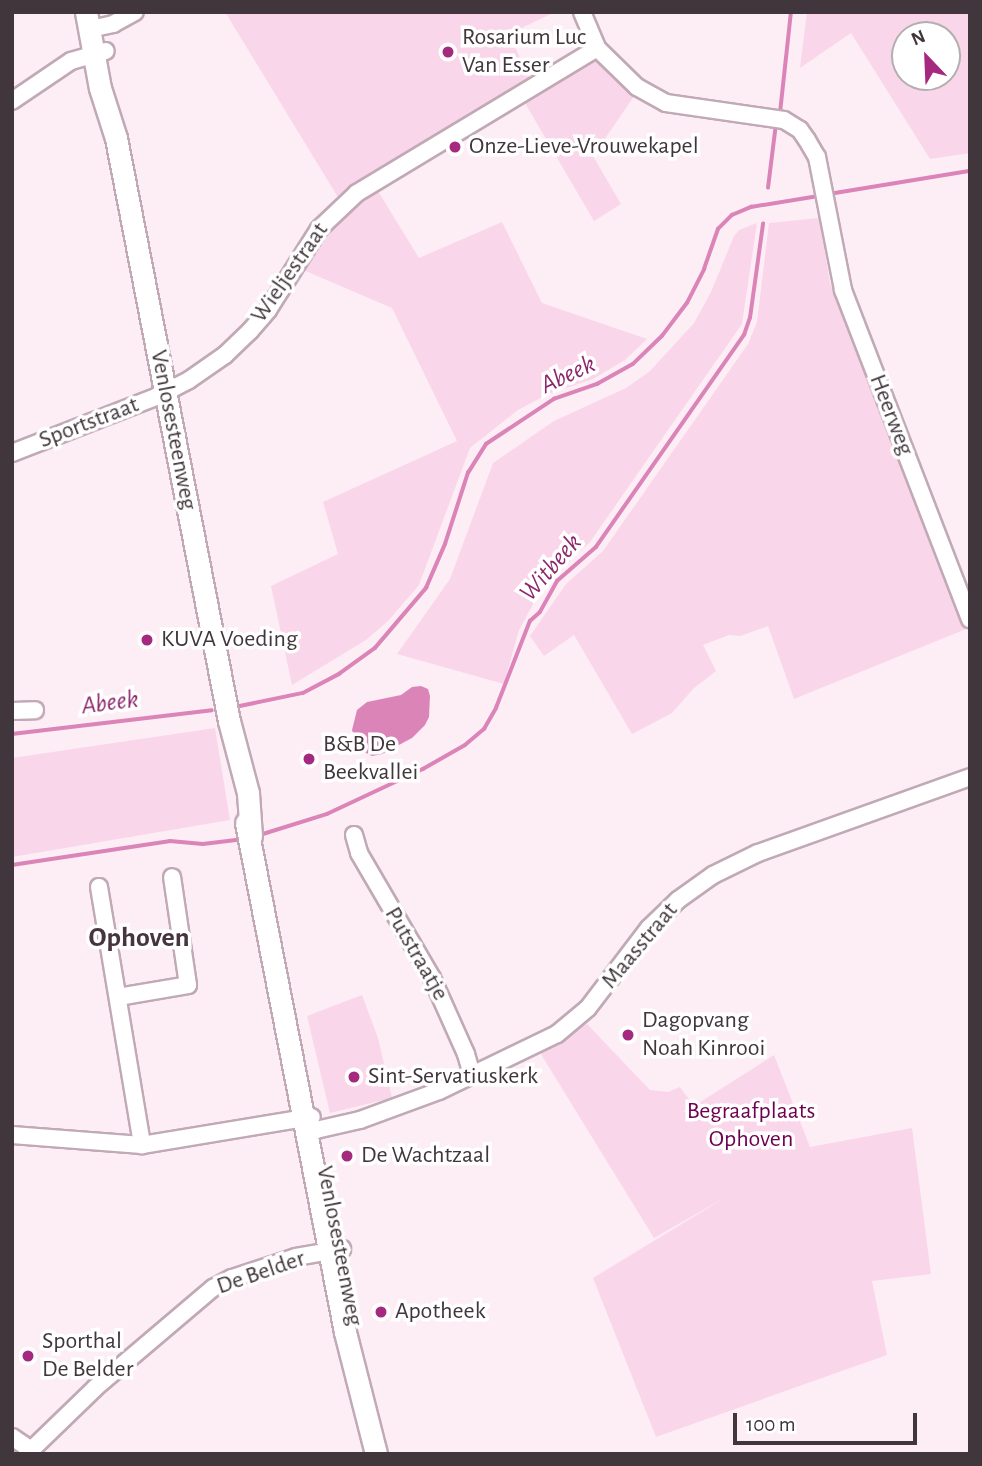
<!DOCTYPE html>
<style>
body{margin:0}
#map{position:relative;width:982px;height:1466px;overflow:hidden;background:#fdeef6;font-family:"Alegreya Sans",sans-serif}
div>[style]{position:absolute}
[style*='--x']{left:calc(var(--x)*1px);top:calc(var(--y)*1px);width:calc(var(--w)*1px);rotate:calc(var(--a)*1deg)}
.green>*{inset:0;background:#fad6ea}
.water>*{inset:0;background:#db84b8}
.stream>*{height:3.5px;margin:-1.75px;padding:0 1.75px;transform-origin:1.75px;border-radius:1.75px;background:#db84b8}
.roads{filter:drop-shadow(2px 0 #c1a9b6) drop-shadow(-2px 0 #c1a9b6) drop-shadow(0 2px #c1a9b6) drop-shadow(0 -2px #c1a9b6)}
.minor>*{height:16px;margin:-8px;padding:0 8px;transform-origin:8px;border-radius:8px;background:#fff}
.major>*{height:21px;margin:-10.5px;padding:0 10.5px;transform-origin:10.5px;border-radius:10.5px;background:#fff}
.dots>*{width:19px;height:19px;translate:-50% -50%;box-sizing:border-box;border:4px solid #fff;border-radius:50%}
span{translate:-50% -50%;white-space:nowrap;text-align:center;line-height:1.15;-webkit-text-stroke:7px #fff;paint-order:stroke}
.poi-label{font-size:24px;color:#40363b}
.left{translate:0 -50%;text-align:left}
.street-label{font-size:24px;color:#40363b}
.park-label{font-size:24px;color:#6f0051}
.water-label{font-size:26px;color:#8d276c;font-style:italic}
.quarter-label{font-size:28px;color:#47343f;font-weight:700}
.frame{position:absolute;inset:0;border:14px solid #40363b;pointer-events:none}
.north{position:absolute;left:891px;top:21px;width:70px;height:70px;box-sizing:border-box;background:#fff;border:2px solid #b3afb1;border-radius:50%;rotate:337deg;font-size:19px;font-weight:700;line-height:28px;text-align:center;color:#40363b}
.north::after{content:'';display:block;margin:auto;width:24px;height:32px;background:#a5297e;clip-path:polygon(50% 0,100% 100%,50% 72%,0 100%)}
.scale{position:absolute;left:733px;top:1413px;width:184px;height:32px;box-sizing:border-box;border:4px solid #40363b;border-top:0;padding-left:9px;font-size:21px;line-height:24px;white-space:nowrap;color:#40363b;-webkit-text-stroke:5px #fff;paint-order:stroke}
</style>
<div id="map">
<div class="green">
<i style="clip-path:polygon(225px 12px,555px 12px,509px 34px,531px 81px,460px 126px,392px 162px,339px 199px)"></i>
<i style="clip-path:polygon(evenodd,807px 12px,970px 12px,970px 153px,930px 159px,851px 33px,800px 68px,807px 12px,905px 35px,947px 35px,947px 77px,905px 77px,905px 35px)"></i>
<i style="clip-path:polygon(592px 60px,600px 62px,619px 81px,637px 92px,593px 156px,621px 204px,594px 221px,522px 98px)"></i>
<i style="clip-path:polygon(376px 188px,419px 258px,502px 222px,542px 303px,647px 339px,625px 360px,593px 379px,548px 394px,518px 410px,470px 448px,419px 585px,388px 621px,366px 640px,292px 685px,271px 586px,338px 554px,323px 502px,457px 441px,392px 308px,301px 269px,319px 239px,344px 210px)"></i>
<i style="clip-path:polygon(819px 218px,830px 283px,966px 629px,794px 699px,768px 626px,740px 636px,729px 635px,703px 645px,716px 671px,693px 689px,672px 713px,632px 734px,574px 635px,544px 656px,530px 636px,566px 584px,603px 551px,748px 344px,757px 322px,769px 223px)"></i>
<i style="clip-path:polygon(757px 223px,742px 324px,590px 542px,543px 586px,519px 630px,504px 684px,397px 654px,450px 579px,493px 463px,554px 421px,626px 388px,650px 371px,694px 323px,711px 292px,734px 236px,739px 230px)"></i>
<i style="clip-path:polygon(215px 728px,230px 820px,12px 857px,12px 758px)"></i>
<i style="clip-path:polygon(362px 995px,378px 1038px,392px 1098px,330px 1113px,307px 1016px)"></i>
<i style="clip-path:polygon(587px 1024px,650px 1090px,668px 1092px,680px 1087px,694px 1106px,774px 1055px,810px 1147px,912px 1128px,931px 1274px,872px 1281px,887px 1355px,656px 1437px,593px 1278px,726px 1197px,654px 1238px,539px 1051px)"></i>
</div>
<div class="water">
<i style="clip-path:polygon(421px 686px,428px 689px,430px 696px,429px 717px,425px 725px,412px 738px,382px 754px,372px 756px,359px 749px,352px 730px,357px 710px,367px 702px,401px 695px,412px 687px)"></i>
</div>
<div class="stream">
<i style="--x:780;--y:113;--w:102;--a:-83.8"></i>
<i style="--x:768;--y:188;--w:64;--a:-82.9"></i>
<i style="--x:829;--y:194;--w:143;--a:-9.3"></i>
<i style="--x:240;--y:706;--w:64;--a:-11.7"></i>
<i style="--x:303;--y:693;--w:41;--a:-27.8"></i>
<i style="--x:339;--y:674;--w:44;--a:-35.8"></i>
<i style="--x:375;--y:648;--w:79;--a:-49.6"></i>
<i style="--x:426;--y:588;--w:48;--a:-66.6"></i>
<i style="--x:445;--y:544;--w:75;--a:-72.1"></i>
<i style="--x:468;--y:473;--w:34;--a:-58"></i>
<i style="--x:486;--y:444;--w:82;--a:-33.5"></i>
<i style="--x:554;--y:399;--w:46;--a:-19.2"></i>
<i style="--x:597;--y:384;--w:41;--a:-29.1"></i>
<i style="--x:633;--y:364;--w:40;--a:-44"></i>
<i style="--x:662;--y:336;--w:41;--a:-52.9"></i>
<i style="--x:687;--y:303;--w:38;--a:-63"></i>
<i style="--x:704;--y:269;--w:42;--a:-70.7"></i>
<i style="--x:718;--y:229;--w:20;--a:-45"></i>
<i style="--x:732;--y:215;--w:21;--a:-23"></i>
<i style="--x:751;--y:207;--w:68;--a:-9.3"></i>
<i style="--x:12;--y:734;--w:201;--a:-6.8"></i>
<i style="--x:263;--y:834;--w:67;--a:-17.4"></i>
<i style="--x:327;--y:814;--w:106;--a:-25.1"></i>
<i style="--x:423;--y:769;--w:48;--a:-29.7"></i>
<i style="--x:465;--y:745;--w:25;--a:-40"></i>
<i style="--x:484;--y:729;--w:24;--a:-60"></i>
<i style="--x:496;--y:708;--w:93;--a:-68.7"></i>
<i style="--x:530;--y:621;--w:13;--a:-42"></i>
<i style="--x:540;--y:612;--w:35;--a:-61"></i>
<i style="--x:557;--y:581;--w:52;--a:-41.1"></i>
<i style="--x:596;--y:547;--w:259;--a:-55.1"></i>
<i style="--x:744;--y:335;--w:18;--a:-71"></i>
<i style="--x:750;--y:318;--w:95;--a:-82.1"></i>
<i style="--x:12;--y:865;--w:160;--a:-8.6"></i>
<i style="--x:170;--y:841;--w:33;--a:5"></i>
<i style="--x:203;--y:844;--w:35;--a:-7"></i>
</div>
<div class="roads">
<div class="minor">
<i style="--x:582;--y:12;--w:39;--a:67"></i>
<i style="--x:597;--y:48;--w:56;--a:44.3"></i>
<i style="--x:637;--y:87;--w:33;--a:29"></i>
<i style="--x:666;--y:103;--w:119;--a:8.2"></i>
<i style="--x:784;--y:120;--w:19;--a:32"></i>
<i style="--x:800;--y:130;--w:12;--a:55"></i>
<i style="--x:807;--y:140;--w:20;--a:60"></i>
<i style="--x:817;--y:157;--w:136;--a:78.9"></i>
<i style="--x:843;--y:290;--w:353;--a:68.9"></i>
<i style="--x:90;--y:29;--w:24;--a:-12"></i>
<i style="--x:113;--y:24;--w:25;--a:-29"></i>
<i style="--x:12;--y:101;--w:71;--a:-34.1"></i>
<i style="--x:71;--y:61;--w:36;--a:-16"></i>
<i style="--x:12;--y:453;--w:155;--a:-21.3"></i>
<i style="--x:156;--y:397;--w:37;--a:-27"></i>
<i style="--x:189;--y:380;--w:44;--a:-34.8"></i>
<i style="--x:225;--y:355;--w:35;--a:-44"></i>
<i style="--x:250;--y:331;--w:28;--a:-49"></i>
<i style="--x:268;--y:310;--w:96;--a:-57.8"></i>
<i style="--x:319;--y:229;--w:52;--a:-43.5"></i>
<i style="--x:357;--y:193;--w:280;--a:-31.1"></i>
<i style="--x:12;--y:711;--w:23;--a:-2"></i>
<i style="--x:354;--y:835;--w:19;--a:74"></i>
<i style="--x:359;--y:853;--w:145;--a:59.7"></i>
<i style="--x:432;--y:978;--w:83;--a:65.9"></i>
<i style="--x:466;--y:1054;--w:22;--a:74"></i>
<i style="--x:99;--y:887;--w:262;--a:80.5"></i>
<i style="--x:118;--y:997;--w:71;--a:-9.7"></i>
<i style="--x:188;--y:985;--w:109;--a:-98.4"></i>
<i style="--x:12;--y:1135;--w:130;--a:4.4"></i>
<i style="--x:142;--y:1145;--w:172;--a:-9.4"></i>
<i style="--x:305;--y:1137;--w:13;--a:-32"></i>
<i style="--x:316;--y:1130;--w:45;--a:-12.8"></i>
<i style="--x:360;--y:1120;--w:84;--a:-20.2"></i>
<i style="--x:439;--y:1091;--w:131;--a:-25.8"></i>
<i style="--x:557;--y:1034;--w:40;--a:-40"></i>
<i style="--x:588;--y:1008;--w:101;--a:-52.7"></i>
<i style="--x:649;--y:928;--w:40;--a:-44"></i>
<i style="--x:678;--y:900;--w:43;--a:-35.5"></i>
<i style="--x:713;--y:875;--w:50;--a:-26.1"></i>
<i style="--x:758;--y:853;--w:225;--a:-19.7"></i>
<i style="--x:12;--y:1437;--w:23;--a:34"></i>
<i style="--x:27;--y:1454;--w:95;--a:-44.1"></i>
<i style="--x:95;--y:1388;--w:155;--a:-40.3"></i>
<i style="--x:213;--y:1288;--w:21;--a:-28"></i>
<i style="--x:232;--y:1278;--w:67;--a:-18.2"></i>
<i style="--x:296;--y:1257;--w:47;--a:-9.9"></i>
</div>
<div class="major">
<i style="--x:86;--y:12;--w:77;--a:79.6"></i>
<i style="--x:100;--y:88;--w:52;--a:72.3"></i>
<i style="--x:116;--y:138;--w:594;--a:79.03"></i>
<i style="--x:229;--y:721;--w:74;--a:75.2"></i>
<i style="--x:248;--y:793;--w:43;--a:86"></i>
<i style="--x:246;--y:823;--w:519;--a:78.99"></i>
<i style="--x:345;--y:1332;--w:126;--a:75.7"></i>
</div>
</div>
<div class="dots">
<i style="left:448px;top:52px;background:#a5297e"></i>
<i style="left:455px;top:147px;background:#a5297e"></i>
<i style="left:147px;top:640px;background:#a5297e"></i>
<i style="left:309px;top:759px;background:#a5297e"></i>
<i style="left:628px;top:1035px;background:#a5297e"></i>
<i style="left:354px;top:1077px;background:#a5297e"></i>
<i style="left:347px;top:1156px;background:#a5297e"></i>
<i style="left:381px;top:1312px;background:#a5297e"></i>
<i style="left:28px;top:1356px;background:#a5297e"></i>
</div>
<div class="poi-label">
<span class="left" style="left:462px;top:52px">Rosarium Luc<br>Van Esser</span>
<span class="left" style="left:469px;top:147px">Onze-Lieve-Vrouwekapel</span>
<span class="left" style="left:161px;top:640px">KUVA Voeding</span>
<span class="left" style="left:323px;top:759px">B&amp;B De<br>Beekvallei</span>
<span class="left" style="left:642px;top:1035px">Dagopvang<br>Noah Kinrooi</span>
<span class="left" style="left:368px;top:1077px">Sint-Servatiuskerk</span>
<span class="left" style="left:361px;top:1156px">De Wachtzaal</span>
<span class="left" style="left:395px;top:1312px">Apotheek</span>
<span class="left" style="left:42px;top:1356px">Sporthal<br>De Belder</span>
</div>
<div class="street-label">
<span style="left:290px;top:273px;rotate:-55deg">Wieljestraat</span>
<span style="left:891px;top:415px;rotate:69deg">Heerweg</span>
<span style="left:89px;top:423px;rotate:-21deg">Sportstraat</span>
<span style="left:173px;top:430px;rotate:79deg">Venlosesteenweg</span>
<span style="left:640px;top:946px;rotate:-50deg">Maasstraat</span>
<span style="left:416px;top:954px;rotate:60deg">Putstraatje</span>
<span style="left:339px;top:1246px;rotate:79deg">Venlosesteenweg</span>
<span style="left:261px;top:1273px;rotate:-19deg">De Belder</span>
</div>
<div class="park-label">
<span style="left:751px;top:1126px">Begraafplaats<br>Ophoven</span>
</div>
<div class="water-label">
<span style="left:568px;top:375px;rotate:-25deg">Abeek</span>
<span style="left:551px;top:568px;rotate:-49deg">Witbeek</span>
<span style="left:110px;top:703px;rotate:-7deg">Abeek</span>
</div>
<div class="quarter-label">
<span style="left:139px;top:938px">Ophoven</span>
</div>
<div class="frame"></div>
<div class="north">N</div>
<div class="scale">100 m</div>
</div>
